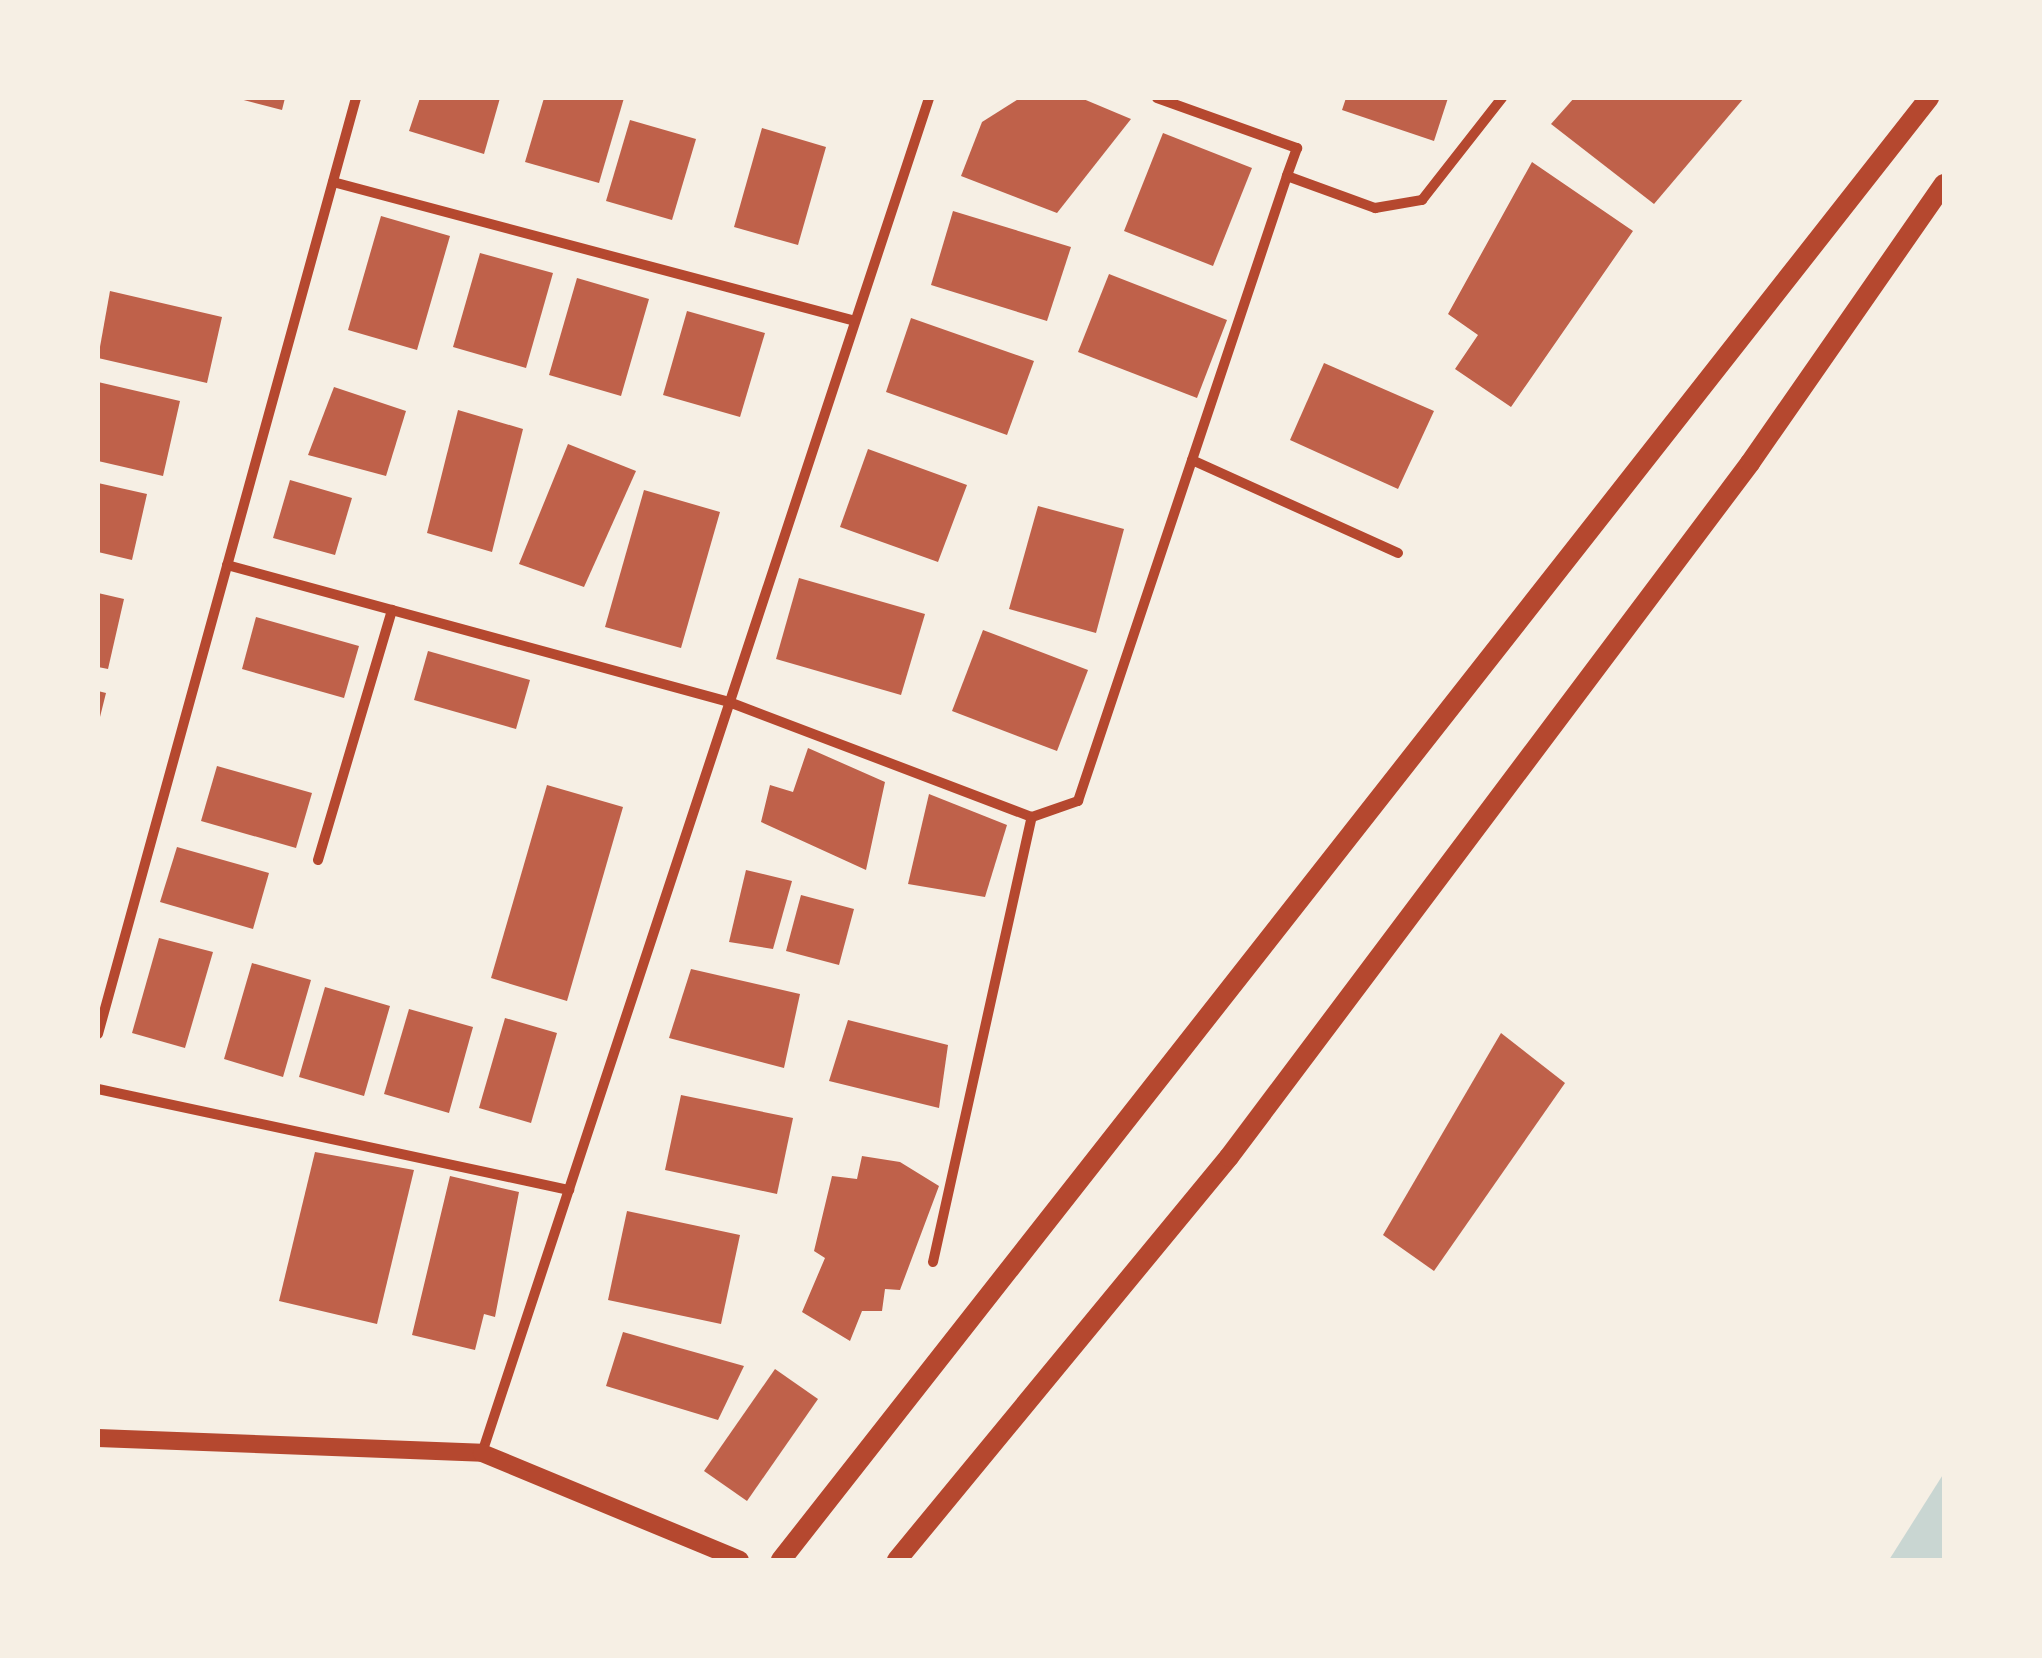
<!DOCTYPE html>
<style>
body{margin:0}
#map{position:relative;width:2042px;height:1658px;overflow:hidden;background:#f6efe4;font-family:"Alegreya Sans",sans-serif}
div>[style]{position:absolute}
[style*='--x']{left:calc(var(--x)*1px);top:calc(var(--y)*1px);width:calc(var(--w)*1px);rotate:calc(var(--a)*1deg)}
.water>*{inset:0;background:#c9d6d2}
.building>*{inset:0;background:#bf614a}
.minor>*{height:10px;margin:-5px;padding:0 5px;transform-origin:5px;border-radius:5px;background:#b5482f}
.tertiary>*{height:18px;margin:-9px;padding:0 9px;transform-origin:9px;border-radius:9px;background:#b5482f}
.secondary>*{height:20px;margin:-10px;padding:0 10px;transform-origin:10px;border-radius:10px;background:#b5482f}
span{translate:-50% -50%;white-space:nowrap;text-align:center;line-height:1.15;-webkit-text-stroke:8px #f6efe4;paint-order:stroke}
.frame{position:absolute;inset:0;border:100px solid #f6efe4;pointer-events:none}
</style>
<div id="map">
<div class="water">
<i style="clip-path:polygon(1944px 1473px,1944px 1560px,1889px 1560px)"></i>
</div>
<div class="building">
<i style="clip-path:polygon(236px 98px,285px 98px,282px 110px)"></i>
<i style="clip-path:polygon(420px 98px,500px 98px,484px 154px,409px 131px)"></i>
<i style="clip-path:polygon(544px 98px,624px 98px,599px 183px,525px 162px)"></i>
<i style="clip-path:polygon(1020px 98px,1081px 98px,1131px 119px,1057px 213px,961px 176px,982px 122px)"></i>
<i style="clip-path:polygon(1346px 98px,1448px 98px,1434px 141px,1342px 110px)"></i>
<i style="clip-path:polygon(1574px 98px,1744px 98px,1654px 204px,1551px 124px)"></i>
<i style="clip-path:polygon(630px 120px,696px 139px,672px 220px,606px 201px)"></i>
<i style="clip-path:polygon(762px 128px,826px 147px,798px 245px,734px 227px)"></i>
<i style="clip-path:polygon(1163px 133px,1252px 168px,1213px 266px,1124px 231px)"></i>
<i style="clip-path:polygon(1532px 162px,1633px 231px,1511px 407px,1455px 369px,1478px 335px,1448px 314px)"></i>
<i style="clip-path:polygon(953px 211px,1071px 247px,1047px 321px,931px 285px)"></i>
<i style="clip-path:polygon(381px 216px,450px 236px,417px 350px,348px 330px)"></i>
<i style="clip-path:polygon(480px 253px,553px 273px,526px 368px,453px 347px)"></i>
<i style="clip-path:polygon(1109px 274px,1227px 320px,1197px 398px,1078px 352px)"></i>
<i style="clip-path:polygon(577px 278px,649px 299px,621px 396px,549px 375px)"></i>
<i style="clip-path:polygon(110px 291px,222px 317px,207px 383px,98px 358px)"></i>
<i style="clip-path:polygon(687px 311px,765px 333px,740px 417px,663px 395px)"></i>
<i style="clip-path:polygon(911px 318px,1034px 361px,1007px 435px,886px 392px)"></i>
<i style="clip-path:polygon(1324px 363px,1434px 411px,1398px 489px,1290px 440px)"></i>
<i style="clip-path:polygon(98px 382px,180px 401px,163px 476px,98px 461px)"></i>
<i style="clip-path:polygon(334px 387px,406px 411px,386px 476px,308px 455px)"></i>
<i style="clip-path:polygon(458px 410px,523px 429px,492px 552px,427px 533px)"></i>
<i style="clip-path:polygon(568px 444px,636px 471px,584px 587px,519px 564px)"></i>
<i style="clip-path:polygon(868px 449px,967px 485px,938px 562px,840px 527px)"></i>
<i style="clip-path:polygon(290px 480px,352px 498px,335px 555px,273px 538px)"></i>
<i style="clip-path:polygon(98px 483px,147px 494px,132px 560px,98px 552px)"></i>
<i style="clip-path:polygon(644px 490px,720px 512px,681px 648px,605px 627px)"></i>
<i style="clip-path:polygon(1038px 506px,1124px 529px,1096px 633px,1009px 609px)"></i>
<i style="clip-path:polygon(799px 578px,925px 614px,901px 695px,776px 659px)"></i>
<i style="clip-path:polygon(98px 593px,124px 599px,108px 669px,98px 667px)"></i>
<i style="clip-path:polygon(256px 617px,359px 646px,344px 698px,242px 669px)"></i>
<i style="clip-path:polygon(983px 630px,1088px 670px,1057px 751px,952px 711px)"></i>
<i style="clip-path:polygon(428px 651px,530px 680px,516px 729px,414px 700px)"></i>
<i style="clip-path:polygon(98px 691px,106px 693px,99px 721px,98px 721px)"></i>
<i style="clip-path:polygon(808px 748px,885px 782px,866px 870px,761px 822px,770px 785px,793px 792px)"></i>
<i style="clip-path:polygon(217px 766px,312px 793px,296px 848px,201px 821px)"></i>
<i style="clip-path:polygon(547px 785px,623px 807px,567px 1001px,491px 978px)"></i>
<i style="clip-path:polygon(929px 794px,1007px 825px,985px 897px,908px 884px)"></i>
<i style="clip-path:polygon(177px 847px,269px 873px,253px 929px,160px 902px)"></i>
<i style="clip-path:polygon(746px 870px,792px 881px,773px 949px,729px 942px)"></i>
<i style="clip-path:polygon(801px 895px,854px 909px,839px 965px,786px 951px)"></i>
<i style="clip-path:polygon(159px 938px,213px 952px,185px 1048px,132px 1033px)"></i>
<i style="clip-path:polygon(252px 963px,311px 980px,283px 1077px,224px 1059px)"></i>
<i style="clip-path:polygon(691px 969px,800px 994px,784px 1068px,669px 1038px)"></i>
<i style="clip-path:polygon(325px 987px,390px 1006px,364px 1096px,299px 1077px)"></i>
<i style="clip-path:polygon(409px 1009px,473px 1027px,449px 1113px,384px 1094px)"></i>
<i style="clip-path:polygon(505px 1018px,557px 1033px,531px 1123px,479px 1108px)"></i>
<i style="clip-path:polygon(848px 1020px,948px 1045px,939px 1108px,829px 1081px)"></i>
<i style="clip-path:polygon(1501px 1033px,1565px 1083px,1434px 1271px,1383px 1235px)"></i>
<i style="clip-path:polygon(681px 1095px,793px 1118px,777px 1194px,665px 1170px)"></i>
<i style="clip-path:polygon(315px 1152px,414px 1170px,377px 1324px,279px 1301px)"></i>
<i style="clip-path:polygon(862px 1156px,900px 1162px,939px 1186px,900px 1290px,885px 1289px,882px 1311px,862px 1311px,850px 1341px,802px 1312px,825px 1258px,814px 1251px,832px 1176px,857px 1179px)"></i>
<i style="clip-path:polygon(450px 1176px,519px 1192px,495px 1317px,484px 1314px,475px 1350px,412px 1335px)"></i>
<i style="clip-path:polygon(627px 1211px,740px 1235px,721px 1324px,608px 1300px)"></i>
<i style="clip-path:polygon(623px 1332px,744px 1366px,718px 1420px,606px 1386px)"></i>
<i style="clip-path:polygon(775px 1369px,818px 1399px,747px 1501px,704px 1471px)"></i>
</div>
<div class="minor">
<i style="--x:1157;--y:98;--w:149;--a:19.7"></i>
<i style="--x:1297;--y:148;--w:30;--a:110"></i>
<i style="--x:1287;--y:176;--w:94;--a:20"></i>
<i style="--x:1375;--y:208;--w:48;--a:-9.7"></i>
<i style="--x:1422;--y:200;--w:130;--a:-51.9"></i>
<i style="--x:333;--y:182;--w:540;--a:14.91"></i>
<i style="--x:1192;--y:460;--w:226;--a:24.3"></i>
<i style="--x:227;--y:565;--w:520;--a:15.26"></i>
<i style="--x:729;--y:702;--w:324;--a:20.8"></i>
<i style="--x:1032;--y:817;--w:49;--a:-19.2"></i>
<i style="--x:1078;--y:801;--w:659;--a:-71.51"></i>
<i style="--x:318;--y:860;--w:261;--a:-73.5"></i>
<i style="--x:98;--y:1034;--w:971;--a:-74.59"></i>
<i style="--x:98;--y:1089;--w:482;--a:12.1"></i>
<i style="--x:933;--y:1262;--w:456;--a:-77.5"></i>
<i style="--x:482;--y:1453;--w:1427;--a:-71.74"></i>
</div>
<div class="tertiary">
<i style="--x:98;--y:1438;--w:384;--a:2.2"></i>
<i style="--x:482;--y:1453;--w:279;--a:22.5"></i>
</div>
<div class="secondary">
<i style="--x:781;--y:1560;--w:1859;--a:-51.86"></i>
<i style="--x:897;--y:1560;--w:522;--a:-50.52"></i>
<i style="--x:1229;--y:1157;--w:868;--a:-53.1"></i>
<i style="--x:1750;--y:463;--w:340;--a:-55.2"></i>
</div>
<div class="frame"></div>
</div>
